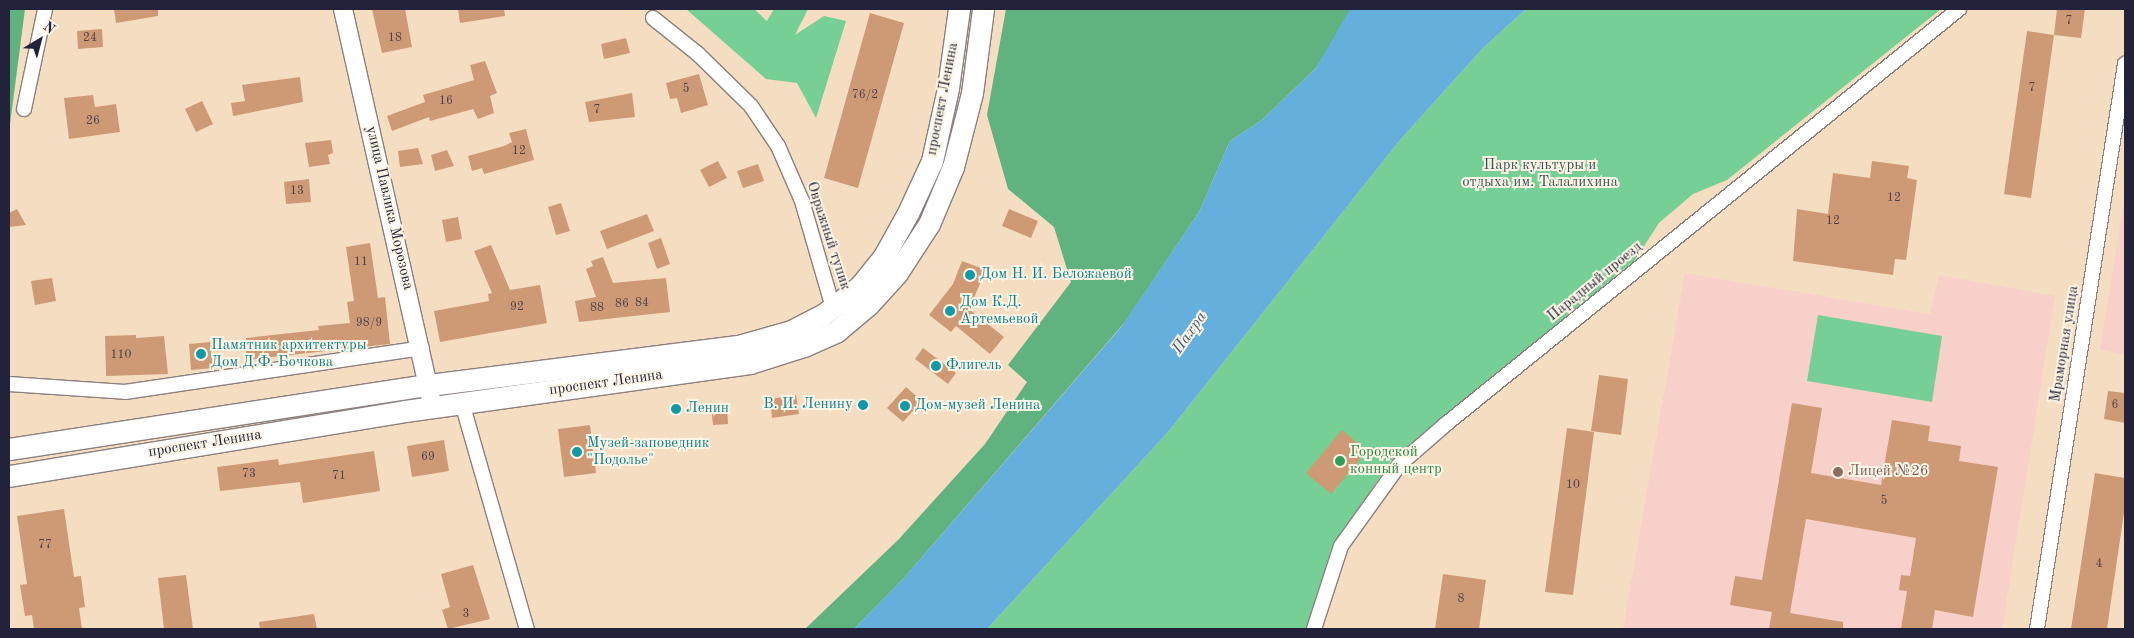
<!DOCTYPE html>
<meta charset="utf-8">
<style>
body{margin:0}
#map{position:relative;width:2134px;height:638px;overflow:hidden;background:#f4ddc0;font-family:"Old Standard TT",serif}
div>[style]{position:absolute}
[style*='--x']{left:calc(var(--x)*1px);top:calc(var(--y)*1px);width:calc(var(--w)*1px);rotate:calc(var(--a)*1deg)}
.built>*{inset:0;background:#f7d0ca}
.green>*{inset:0;background:#76cf95}
.forest>*{inset:0;background:#60b27e}
.water>*{inset:0;background:#65afdd}
.building>*{inset:0;background:#ce9a76}
.roads{filter:drop-shadow(1px 0 #8b807e) drop-shadow(-1px 0 #8b807e) drop-shadow(0 1px #8b807e) drop-shadow(0 -1px #8b807e)}
.minor>*{height:14px;margin:-7px;padding:0 7px;transform-origin:7px;border-radius:7px;background:#fff}
.tertiary>*{height:18px;margin:-9px;padding:0 9px;transform-origin:9px;border-radius:9px;background:#fff}
.primary>*{height:21px;margin:-10.5px;padding:0 10.5px;transform-origin:10.5px;border-radius:10.5px;background:#fff}
.dots>*{width:14px;height:14px;translate:-50% -50%;box-sizing:border-box;border:2px solid #fcf5e5;border-radius:50%}
span{translate:-50% -50%;white-space:nowrap;text-align:center;line-height:1.15;-webkit-text-stroke:4px #fcf5e5;paint-order:stroke}
.number-label{font-size:12px;color:#4d404a}
.number-label span{-webkit-text-stroke-width:0}
.street-label{font-size:15px;color:#22223b}
.park-label{font-size:15px;color:#3b5656}
.culture-label{font-size:15px;color:#0d838f}
.left{translate:0 -50%;text-align:left}
.right{translate:-100% -50%;text-align:right}
.leisure-label{font-size:15px;color:#27864d}
.education-label{font-size:15px;color:#785e54}
.water-label{font-size:16px;color:#3d5a7c;font-style:italic}
.frame{position:absolute;inset:0;border:10px solid #22223b;pointer-events:none}
.north{position:absolute;left:15px;top:15px;width:50px;height:50px;-webkit-text-stroke:4px #fcf5e5;paint-order:stroke;rotate:37deg;font-size:14px;font-weight:700;line-height:20px;text-align:center;color:#22223b}
.north::after{content:'';display:block;margin:auto;width:18px;height:22px;background:#22223b;clip-path:polygon(50% 0,100% 100%,50% 72%,0 100%)}
</style>
<div id="map">
<div class="built">
<i style="clip-path:polygon(2125px 194px,2125px 354px,2100px 350px)"></i>
<i style="clip-path:polygon(1685px 273px,1930px 314px,1939px 275px,2055px 296px,2002px 629px,1623px 629px)"></i>
</div>
<div class="green">
<i style="clip-path:polygon(686px 9px,754px 9px,767px 21px,774px 9px,808px 9px,795px 35px,824px 16px,846px 21px,816px 118px,797px 83px,766px 79px)"></i>
<i style="clip-path:polygon(1526px 9px,1941px 9px,1727px 180px,1693px 194px,1659px 223px,1635px 260px,1391px 461px,1332px 547px,1306px 629px,987px 629px,1168px 432px,1400px 140px,1483px 48px)"></i>
<i style="clip-path:polygon(1818px 315px,1942px 336px,1932px 402px,1807px 381px)"></i>
</div>
<div class="forest">
<i style="clip-path:polygon(9px 9px,25px 9px,9px 132px)"></i>
<i style="clip-path:polygon(1006px 9px,1352px 9px,1316px 68px,1262px 120px,1230px 141px,1199px 212px,1125px 322px,904px 578px,854px 629px,805px 629px,898px 540px,985px 444px,1027px 382px,1008px 365px,1071px 282px,1054px 227px,1008px 189px,987px 115px)"></i>
</div>
<div class="water">
<i style="clip-path:polygon(1350px 9px,1526px 9px,1483px 48px,1400px 140px,1168px 432px,987px 629px,854px 629px,904px 578px,1122px 326px,1199px 212px,1230px 141px,1262px 120px,1316px 68px)"></i>
</div>
<div class="building">
<i style="clip-path:polygon(114px 9px,158px 9px,158px 16px,116px 23px)"></i>
<i style="clip-path:polygon(372px 9px,405px 9px,412px 47px,382px 53px)"></i>
<i style="clip-path:polygon(458px 9px,504px 9px,505px 16px,460px 23px)"></i>
<i style="clip-path:polygon(2057px 9px,2085px 9px,2081px 38px,2054px 35px)"></i>
<i style="clip-path:polygon(870px 13px,904px 23px,858px 188px,824px 178px)"></i>
<i style="clip-path:polygon(102px 29px,103px 47px,78px 49px,77px 31px)"></i>
<i style="clip-path:polygon(2027px 31px,2054px 35px,2031px 198px,2004px 194px)"></i>
<i style="clip-path:polygon(626px 38px,630px 53px,604px 59px,601px 44px)"></i>
<i style="clip-path:polygon(485px 61px,497px 93px,490px 96px,494px 113px,478px 119px,473px 109px,430px 121px,429px 117px,392px 131px,387px 116px,425px 102px,423px 95px,474px 80px,470px 65px)"></i>
<i style="clip-path:polygon(699px 74px,708px 105px,681px 113px,677px 98px,670px 99px,666px 83px)"></i>
<i style="clip-path:polygon(300px 77px,303px 102px,233px 116px,231px 103px,245px 101px,242px 85px)"></i>
<i style="clip-path:polygon(632px 93px,635px 117px,589px 122px,585px 102px)"></i>
<i style="clip-path:polygon(93px 95px,95px 107px,116px 104px,120px 132px,69px 139px,64px 98px)"></i>
<i style="clip-path:polygon(202px 101px,213px 124px,196px 132px,185px 109px)"></i>
<i style="clip-path:polygon(526px 129px,534px 160px,484px 174px,482px 168px,472px 171px,468px 156px,504px 146px,512px 142px,509px 133px)"></i>
<i style="clip-path:polygon(331px 140px,333px 153px,328px 155px,330px 164px,309px 167px,305px 143px)"></i>
<i style="clip-path:polygon(418px 148px,423px 164px,400px 167px,398px 151px)"></i>
<i style="clip-path:polygon(447px 150px,454px 166px,435px 171px,431px 155px)"></i>
<i style="clip-path:polygon(718px 161px,727px 178px,709px 187px,700px 170px)"></i>
<i style="clip-path:polygon(1872px 161px,1909px 166px,1907px 178px,1917px 180px,1906px 260px,1895px 259px,1893px 275px,1793px 261px,1797px 209px,1828px 214px,1833px 173px,1870px 178px)"></i>
<i style="clip-path:polygon(758px 164px,764px 181px,743px 188px,737px 171px)"></i>
<i style="clip-path:polygon(309px 179px,311px 202px,286px 204px,284px 182px)"></i>
<i style="clip-path:polygon(561px 203px,570px 231px,556px 235px,548px 207px)"></i>
<i style="clip-path:polygon(17px 209px,26px 225px,9px 227px,9px 213px)"></i>
<i style="clip-path:polygon(1009px 209px,1038px 221px,1031px 238px,1002px 226px)"></i>
<i style="clip-path:polygon(647px 214px,654px 231px,607px 249px,600px 231px)"></i>
<i style="clip-path:polygon(458px 217px,462px 239px,446px 242px,442px 220px)"></i>
<i style="clip-path:polygon(661px 238px,670px 264px,657px 269px,648px 243px)"></i>
<i style="clip-path:polygon(370px 243px,378px 298px,385px 297px,390px 344px,246px 360px,246px 338px,319px 330px,318px 326px,350px 323px,347px 302px,354px 301px,346px 247px)"></i>
<i style="clip-path:polygon(491px 245px,510px 290px,540px 285px,547px 323px,440px 342px,434px 311px,489px 301px,488px 294px,492px 293px,474px 251px)"></i>
<i style="clip-path:polygon(603px 257px,613px 283px,666px 278px,670px 312px,579px 322px,575px 301px,596px 297px,586px 269px,593px 266px,591px 261px)"></i>
<i style="clip-path:polygon(962px 261px,986px 270px,969px 309px,1004px 337px,990px 354px,956px 326px,951px 332px,929px 315px,953px 284px)"></i>
<i style="clip-path:polygon(52px 278px,56px 301px,35px 305px,31px 281px)"></i>
<i style="clip-path:polygon(136px 335px,136px 338px,164px 336px,168px 374px,106px 376px,105px 336px)"></i>
<i style="clip-path:polygon(210px 342px,213px 368px,191px 370px,189px 344px)"></i>
<i style="clip-path:polygon(923px 348px,956px 373px,948px 384px,915px 359px)"></i>
<i style="clip-path:polygon(1599px 375px,1628px 379px,1621px 435px,1591px 431px)"></i>
<i style="clip-path:polygon(906px 387px,922px 401px,903px 422px,887px 408px)"></i>
<i style="clip-path:polygon(2108px 391px,2125px 393px,2125px 423px,2104px 419px)"></i>
<i style="clip-path:polygon(796px 395px,799px 414px,772px 418px,770px 399px)"></i>
<i style="clip-path:polygon(1792px 403px,1822px 408px,1811px 473px,1881px 485px,1892px 420px,1930px 426px,1928px 441px,1961px 446px,1959px 461px,1998px 467px,1973px 617px,1935px 610px,1932px 629px,1901px 629px,1907px 591px,1899px 590px,1901px 575px,1910px 576px,1916px 538px,1806px 519px,1790px 613px,1843px 622px,1843px 629px,1769px 629px,1772px 612px,1730px 605px,1735px 576px,1762px 580px)"></i>
<i style="clip-path:polygon(727px 405px,728px 424px,713px 425px,711px 406px)"></i>
<i style="clip-path:polygon(590px 425px,596px 473px,564px 477px,558px 429px)"></i>
<i style="clip-path:polygon(1567px 428px,1594px 432px,1573px 595px,1545px 592px)"></i>
<i style="clip-path:polygon(1342px 430px,1367px 451px,1331px 494px,1306px 473px)"></i>
<i style="clip-path:polygon(444px 440px,449px 471px,412px 477px,407px 446px)"></i>
<i style="clip-path:polygon(374px 451px,380px 491px,303px 503px,300px 482px,220px 491px,217px 467px,278px 459px,279px 465px)"></i>
<i style="clip-path:polygon(2095px 473px,2125px 478px,2125px 506px,2112px 594px,2107px 629px,2071px 629px)"></i>
<i style="clip-path:polygon(64px 509px,74px 577px,81px 576px,85px 607px,79px 608px,82px 629px,34px 629px,32px 615px,25px 616px,20px 585px,27px 584px,17px 516px)"></i>
<i style="clip-path:polygon(473px 565px,490px 619px,448px 629px,442px 610px,450px 607px,441px 574px)"></i>
<i style="clip-path:polygon(1443px 574px,1486px 580px,1479px 629px,1435px 629px)"></i>
<i style="clip-path:polygon(186px 575px,193px 629px,164px 629px,158px 578px)"></i>
<i style="clip-path:polygon(314px 614px,317px 629px,260px 629px,259px 622px)"></i>
</div>
<div class="roads">
<div class="minor">
<i style="--x:653;--y:18;--w:58;--a:38.7"></i>
<i style="--x:698;--y:54;--w:74;--a:44.5"></i>
<i style="--x:751;--y:106;--w:48;--a:56"></i>
<i style="--x:778;--y:146;--w:60;--a:66.4"></i>
<i style="--x:802;--y:201;--w:111;--a:73.8"></i>
<i style="--x:24;--y:109;--w:102;--a:-78.1"></i>
<i style="--x:9;--y:384;--w:116;--a:3.9"></i>
<i style="--x:125;--y:392;--w:300;--a:-8.4"></i>
<i style="--x:462;--y:403;--w:235;--a:74"></i>
<i style="--x:1314;--y:629;--w:87;--a:-72"></i>
<i style="--x:1341;--y:546;--w:101;--a:-54.3"></i>
<i style="--x:1400;--y:464;--w:61;--a:-41"></i>
<i style="--x:1446;--y:424;--w:660;--a:-38.97"></i>
<i style="--x:2037;--y:629;--w:572;--a:-81.15"></i>
</div>
<div class="tertiary">
<i style="--x:343;--y:9;--w:408;--a:77.3"></i>
</div>
<div class="primary">
<i style="--x:9;--y:449;--w:425;--a:-8.7"></i>
<i style="--x:429;--y:385;--w:311;--a:-7.2"></i>
<i style="--x:738;--y:346;--w:55;--a:-15.8"></i>
<i style="--x:791;--y:331;--w:36;--a:-27"></i>
<i style="--x:823;--y:315;--w:47;--a:-38.1"></i>
<i style="--x:860;--y:286;--w:38;--a:-51"></i>
<i style="--x:884;--y:256;--w:49;--a:-60.8"></i>
<i style="--x:908;--y:213;--w:57;--a:-65.2"></i>
<i style="--x:932;--y:161;--w:75;--a:-77.6"></i>
<i style="--x:948;--y:88;--w:80;--a:-82.1"></i>
<i style="--x:9;--y:476;--w:401;--a:-9.3"></i>
<i style="--x:405;--y:411;--w:348;--a:-7.9"></i>
<i style="--x:750;--y:363;--w:57;--a:-17.5"></i>
<i style="--x:804;--y:346;--w:36;--a:-24"></i>
<i style="--x:837;--y:331;--w:42;--a:-40.2"></i>
<i style="--x:869;--y:304;--w:42;--a:-47.9"></i>
<i style="--x:897;--y:273;--w:59;--a:-56.9"></i>
<i style="--x:929;--y:224;--w:62;--a:-67.2"></i>
<i style="--x:953;--y:167;--w:76;--a:-75.6"></i>
<i style="--x:972;--y:93;--w:85;--a:-82.5"></i>
</div>
</div>
<div class="dots">
<i style="left:970px;top:275px;background:#0f9aa8"></i>
<i style="left:950px;top:311px;background:#0f9aa8"></i>
<i style="left:201px;top:354px;background:#0f9aa8"></i>
<i style="left:936px;top:366px;background:#0f9aa8"></i>
<i style="left:863px;top:405px;background:#0f9aa8"></i>
<i style="left:905px;top:406px;background:#0f9aa8"></i>
<i style="left:676px;top:409px;background:#0f9aa8"></i>
<i style="left:577px;top:452px;background:#0f9aa8"></i>
<i style="left:1340px;top:461px;background:#2e9e5b"></i>
<i style="left:1838px;top:472px;background:#8d6e63"></i>
</div>
<div class="number-label">
<span style="left:2069px;top:22px">7</span>
<span style="left:90px;top:39px">24</span>
<span style="left:395px;top:39px">18</span>
<span style="left:2032px;top:89px">7</span>
<span style="left:686px;top:90px">5</span>
<span style="left:865px;top:96px">76/2</span>
<span style="left:446px;top:102px">16</span>
<span style="left:597px;top:111px">7</span>
<span style="left:93px;top:122px">26</span>
<span style="left:519px;top:152px">12</span>
<span style="left:297px;top:192px">13</span>
<span style="left:1894px;top:199px">12</span>
<span style="left:1833px;top:222px">12</span>
<span style="left:361px;top:263px">11</span>
<span style="left:642px;top:304px">84</span>
<span style="left:622px;top:305px">86</span>
<span style="left:517px;top:308px">92</span>
<span style="left:597px;top:309px">88</span>
<span style="left:369px;top:324px">98/9</span>
<span style="left:121px;top:356px">110</span>
<span style="left:2115px;top:406px">6</span>
<span style="left:428px;top:458px">69</span>
<span style="left:249px;top:475px">73</span>
<span style="left:339px;top:477px">71</span>
<span style="left:1573px;top:486px">10</span>
<span style="left:1884px;top:502px">5</span>
<span style="left:45px;top:546px">77</span>
<span style="left:2099px;top:565px">4</span>
<span style="left:1461px;top:600px">8</span>
<span style="left:466px;top:615px">3</span>
</div>
<div class="street-label">
<span style="left:943px;top:99px;rotate:-79deg">проспект Ленина</span>
<span style="left:389px;top:208px;rotate:77deg">улица Павлика Морозова</span>
<span style="left:828px;top:236px;rotate:72deg">Овражный тупик</span>
<span style="left:1595px;top:282px;rotate:-39deg">Парадный проезд</span>
<span style="left:2065px;top:344px;rotate:-81deg">Мраморная улица</span>
<span style="left:606px;top:383px;rotate:-8deg">проспект Ленина</span>
<span style="left:205px;top:444px;rotate:-9deg">проспект Ленина</span>
</div>
<div class="park-label">
<span style="left:1540px;top:174px">Парк культуры и<br>отдыха им. Талалихина</span>
</div>
<div class="culture-label">
<span class="left" style="left:980px;top:275px">Дом Н. И. Беложаевой</span>
<span class="left" style="left:960px;top:311px">Дом К.Д.<br>Артемьевой</span>
<span class="left" style="left:211px;top:354px">Памятник архитектуры<br>Дом Д.Ф. Бочкова</span>
<span class="left" style="left:946px;top:366px">Флигель</span>
<span class="right" style="left:853px;top:405px">В. И. Ленину</span>
<span class="left" style="left:915px;top:406px">Дом-музей Ленина</span>
<span class="left" style="left:686px;top:409px">Ленин</span>
<span class="left" style="left:587px;top:452px">Музей-заповедник<br>"Подолье"</span>
</div>
<div class="leisure-label">
<span class="left" style="left:1350px;top:461px">Городской<br>конный центр</span>
</div>
<div class="education-label">
<span class="left" style="left:1848px;top:472px">Лицей №26</span>
</div>
<div class="water-label">
<span style="left:1190px;top:333px;rotate:-55deg">Пахра</span>
</div>
<div class="frame"></div>
<div class="north">N</div>
</div>
